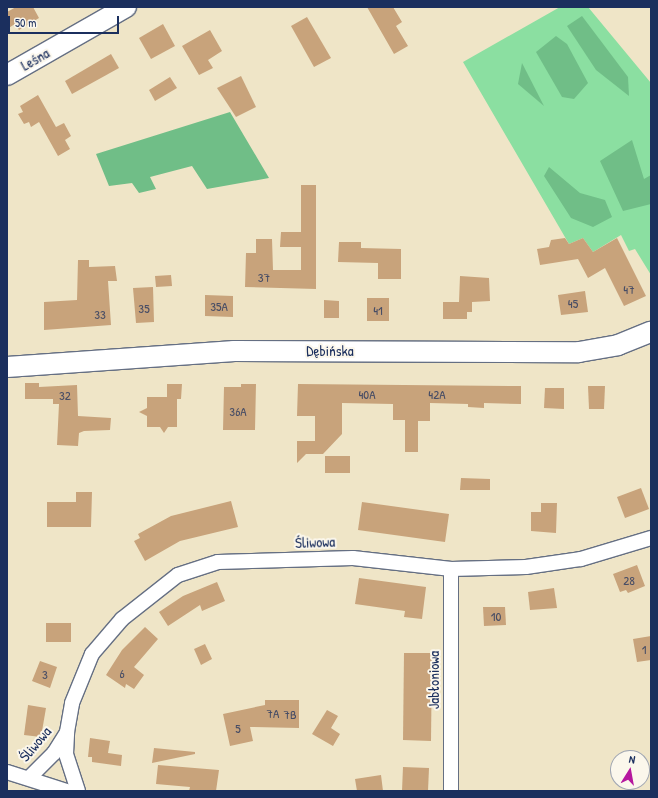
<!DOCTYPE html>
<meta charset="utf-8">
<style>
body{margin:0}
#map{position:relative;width:658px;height:798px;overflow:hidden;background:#efe5c7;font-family:"Patrick Hand",sans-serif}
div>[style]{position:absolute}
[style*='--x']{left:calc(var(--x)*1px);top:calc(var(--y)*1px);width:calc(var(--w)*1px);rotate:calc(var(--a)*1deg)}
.green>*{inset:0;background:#8bdfa1}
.forest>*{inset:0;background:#70be87}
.building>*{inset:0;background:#c8a37b}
.roads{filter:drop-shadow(1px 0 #656f83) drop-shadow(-1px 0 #656f83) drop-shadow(0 1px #656f83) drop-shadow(0 -1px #656f83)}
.street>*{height:14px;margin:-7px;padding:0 7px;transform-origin:7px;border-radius:7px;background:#fff}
.secondary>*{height:20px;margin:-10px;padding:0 10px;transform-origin:10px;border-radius:10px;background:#fff}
span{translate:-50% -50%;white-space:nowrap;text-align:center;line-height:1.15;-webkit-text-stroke:4px #fbf7ec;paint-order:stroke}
.number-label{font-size:13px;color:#464c65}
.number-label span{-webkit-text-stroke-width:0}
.street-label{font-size:15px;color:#1b2f5e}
.frame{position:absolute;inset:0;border:8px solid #1b2f5e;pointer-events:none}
.north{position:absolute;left:610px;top:750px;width:40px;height:40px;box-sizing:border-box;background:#fbf7ec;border:1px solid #a1a7b3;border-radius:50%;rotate:11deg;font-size:11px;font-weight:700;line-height:16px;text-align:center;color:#1b2f5e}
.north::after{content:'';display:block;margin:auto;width:14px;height:18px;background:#b5179e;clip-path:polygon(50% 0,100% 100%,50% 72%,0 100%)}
.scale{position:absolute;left:8px;top:16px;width:111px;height:18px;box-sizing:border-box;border:2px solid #1b2f5e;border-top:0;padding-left:5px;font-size:12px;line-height:14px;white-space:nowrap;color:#1b2f5e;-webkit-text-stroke:3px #fbf7ec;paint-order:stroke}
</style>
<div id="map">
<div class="green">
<i style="clip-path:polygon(560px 7px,588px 7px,651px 83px,651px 275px,635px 249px,629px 251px,621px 235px,593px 252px,583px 238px,569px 244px,463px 62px)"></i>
</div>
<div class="forest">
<i style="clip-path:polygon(582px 16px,628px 77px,629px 96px,596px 70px,567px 26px)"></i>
<i style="clip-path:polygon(556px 36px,567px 44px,588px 83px,574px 99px,562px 97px,536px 52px)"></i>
<i style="clip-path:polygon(522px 63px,544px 106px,518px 84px)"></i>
<i style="clip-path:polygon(230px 112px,269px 178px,207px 189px,192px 166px,150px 177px,156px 189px,139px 193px,132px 183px,109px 186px,96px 154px)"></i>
<i style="clip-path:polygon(632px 140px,644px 179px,651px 175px,651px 204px,623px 211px,600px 161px)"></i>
<i style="clip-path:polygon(549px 167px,580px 193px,605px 200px,612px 217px,593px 227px,571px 218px,544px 176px)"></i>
</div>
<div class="building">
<i style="clip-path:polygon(16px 7px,33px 7px,39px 18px,19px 30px,15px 24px,7px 29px,7px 12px)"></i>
<i style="clip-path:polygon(367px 7px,393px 7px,402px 22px,396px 26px,408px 46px,394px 54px)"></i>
<i style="clip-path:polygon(307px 17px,331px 58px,314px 67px,291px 26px)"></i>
<i style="clip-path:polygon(163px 24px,175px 46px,151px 59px,139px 38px)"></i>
<i style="clip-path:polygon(210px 30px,222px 51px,208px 60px,213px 68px,199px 75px,182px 46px)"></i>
<i style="clip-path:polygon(111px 54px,119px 68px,72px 94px,65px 81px)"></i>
<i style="clip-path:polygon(241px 76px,256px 107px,236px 117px,217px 88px)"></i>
<i style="clip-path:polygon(170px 77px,177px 88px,155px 101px,149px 90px)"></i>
<i style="clip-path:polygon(38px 95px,56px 127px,64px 123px,71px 136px,65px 140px,70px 149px,58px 156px,39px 122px,31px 127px,29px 122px,24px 124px,18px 114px,23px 112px,20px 106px)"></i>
<i style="clip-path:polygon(301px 185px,316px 185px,316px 289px,245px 287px,246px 253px,256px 253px,256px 239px,272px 239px,273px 270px,301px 270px,301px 247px,280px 247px,281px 232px,301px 232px)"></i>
<i style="clip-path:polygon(565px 238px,569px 244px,583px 238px,593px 252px,617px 238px,646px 296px,624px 306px,605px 268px,588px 278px,578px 259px,540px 265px,537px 249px,549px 247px,551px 240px)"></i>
<i style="clip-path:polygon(339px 242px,361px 242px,361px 248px,401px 249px,401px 279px,378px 279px,378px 263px,338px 262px)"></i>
<i style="clip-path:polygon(78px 260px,89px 260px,89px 267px,115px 266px,117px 281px,108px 281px,111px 325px,44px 330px,44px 302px,77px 300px)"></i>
<i style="clip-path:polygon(171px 275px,172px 286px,156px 287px,155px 276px)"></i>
<i style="clip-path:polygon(460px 276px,489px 278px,490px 301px,472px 302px,472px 312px,467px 312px,467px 319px,443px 319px,443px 302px,459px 302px)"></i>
<i style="clip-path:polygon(153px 287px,154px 322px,136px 323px,133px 288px)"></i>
<i style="clip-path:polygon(585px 291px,588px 312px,561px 315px,558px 295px)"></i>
<i style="clip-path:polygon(205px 295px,233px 296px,233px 317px,205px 316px)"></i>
<i style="clip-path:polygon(367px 298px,389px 298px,389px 321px,367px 321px)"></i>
<i style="clip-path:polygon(324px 300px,339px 301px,339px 318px,324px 318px)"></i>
<i style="clip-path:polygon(25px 383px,39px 383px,39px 387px,77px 385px,78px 416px,111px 418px,110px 430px,84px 431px,79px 433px,78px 446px,57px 445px,59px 404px,53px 404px,53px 399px,25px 399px)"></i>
<i style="clip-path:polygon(167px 384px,182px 384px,181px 399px,177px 399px,177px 427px,168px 427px,164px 433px,160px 427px,147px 427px,147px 416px,139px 412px,147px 408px,147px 397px,167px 397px)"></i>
<i style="clip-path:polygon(241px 384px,256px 384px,255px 430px,223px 430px,224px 387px,241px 387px)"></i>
<i style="clip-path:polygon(298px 384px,521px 386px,521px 404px,484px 403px,484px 408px,468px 407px,468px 404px,430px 403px,430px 421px,418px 421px,418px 452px,405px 452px,405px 420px,393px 420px,393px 404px,342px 403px,342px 434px,323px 454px,306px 454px,297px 463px,297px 441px,315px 441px,315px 416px,297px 416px)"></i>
<i style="clip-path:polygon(588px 386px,605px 386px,604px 409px,589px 409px)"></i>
<i style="clip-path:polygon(545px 388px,564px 388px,564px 409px,544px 408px)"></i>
<i style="clip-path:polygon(325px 456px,350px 456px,350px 473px,325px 473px)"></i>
<i style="clip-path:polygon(461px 478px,490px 479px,490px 490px,460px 490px)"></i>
<i style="clip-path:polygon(641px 488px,649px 509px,625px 518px,617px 497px)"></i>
<i style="clip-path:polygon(76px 492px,92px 492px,91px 527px,47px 527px,47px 502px,76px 502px)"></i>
<i style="clip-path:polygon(231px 501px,238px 527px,180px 541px,145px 561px,134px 541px,140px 538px,138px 534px,171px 516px)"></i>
<i style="clip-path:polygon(362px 502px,449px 514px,445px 542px,358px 530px)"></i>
<i style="clip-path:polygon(541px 503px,557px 503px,556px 533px,531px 531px,531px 512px,541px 512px)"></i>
<i style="clip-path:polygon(637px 565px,645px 586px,628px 593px,626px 590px,620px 592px,613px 574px)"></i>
<i style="clip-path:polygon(359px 578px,426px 587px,422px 619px,404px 617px,405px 611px,355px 604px)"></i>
<i style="clip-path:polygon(217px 582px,225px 601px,202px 611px,200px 605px,168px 626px,159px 612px,183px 596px)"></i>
<i style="clip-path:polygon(554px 588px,557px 608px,530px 610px,528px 592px)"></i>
<i style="clip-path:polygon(483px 607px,505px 607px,506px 625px,484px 626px)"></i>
<i style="clip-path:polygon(46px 623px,71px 623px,71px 642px,46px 642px)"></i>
<i style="clip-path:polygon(145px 627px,158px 639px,134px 667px,144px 675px,134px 689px,126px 684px,125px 688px,106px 675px,122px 650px)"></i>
<i style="clip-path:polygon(651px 636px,651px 660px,637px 662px,633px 639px)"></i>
<i style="clip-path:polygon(205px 644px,212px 659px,201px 665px,194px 649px)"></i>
<i style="clip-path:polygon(404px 653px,432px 653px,431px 741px,403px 740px)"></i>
<i style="clip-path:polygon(40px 661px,57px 667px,50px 688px,32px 681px)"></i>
<i style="clip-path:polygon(265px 700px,299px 700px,299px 728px,250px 727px,253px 741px,230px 746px,223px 714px,265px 705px)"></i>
<i style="clip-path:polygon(28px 705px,46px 708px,41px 737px,24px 735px)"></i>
<i style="clip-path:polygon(327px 710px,338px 716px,331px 728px,340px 734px,333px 746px,312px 734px)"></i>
<i style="clip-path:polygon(90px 738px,110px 741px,108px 753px,122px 755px,121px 766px,92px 762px,92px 757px,88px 757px)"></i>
<i style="clip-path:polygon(154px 748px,195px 752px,195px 754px,152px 763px)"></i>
<i style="clip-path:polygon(158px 765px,219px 770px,216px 791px,189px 791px,190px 787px,156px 784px)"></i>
<i style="clip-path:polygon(403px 767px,429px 768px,428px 791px,402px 791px)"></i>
<i style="clip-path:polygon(381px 775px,383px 791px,357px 791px,355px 779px)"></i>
</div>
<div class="roads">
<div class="street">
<i style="--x:7;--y:772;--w:63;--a:17.6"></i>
<i style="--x:29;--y:778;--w:35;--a:-45"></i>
<i style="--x:54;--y:753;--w:22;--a:-58"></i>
<i style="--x:78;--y:791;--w:39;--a:-108"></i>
<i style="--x:66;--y:754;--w:22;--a:-87"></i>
<i style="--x:67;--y:732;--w:29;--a:-80"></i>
<i style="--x:72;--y:703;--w:53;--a:-67.8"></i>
<i style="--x:92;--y:654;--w:46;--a:-49.4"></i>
<i style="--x:122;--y:619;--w:71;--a:-38.2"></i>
<i style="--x:178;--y:575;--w:42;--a:-18"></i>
<i style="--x:218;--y:562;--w:135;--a:-1.7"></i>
<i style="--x:353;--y:558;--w:99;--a:6.4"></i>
<i style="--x:451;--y:569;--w:75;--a:-1.5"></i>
<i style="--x:526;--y:567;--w:56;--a:-8.3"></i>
<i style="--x:581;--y:559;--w:73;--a:-16.7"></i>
<i style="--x:451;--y:791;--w:222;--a:-90"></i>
</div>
<div class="secondary">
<i style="--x:7;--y:75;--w:137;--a:-29.7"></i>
<i style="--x:7;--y:367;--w:228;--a:-4"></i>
<i style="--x:234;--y:351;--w:345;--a:0.2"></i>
<i style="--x:579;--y:352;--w:40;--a:-10"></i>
<i style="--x:618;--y:345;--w:35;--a:-22"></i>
</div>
</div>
<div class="number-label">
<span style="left:264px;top:277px">37</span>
<span style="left:629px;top:289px">47</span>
<span style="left:573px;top:303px">45</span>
<span style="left:219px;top:306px">35A</span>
<span style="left:144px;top:308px">35</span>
<span style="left:378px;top:310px">41</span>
<span style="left:100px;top:314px">33</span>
<span style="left:367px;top:394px">40A</span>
<span style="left:437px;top:394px">42A</span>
<span style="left:65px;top:395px">32</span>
<span style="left:238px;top:411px">36A</span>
<span style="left:629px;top:580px">28</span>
<span style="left:496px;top:616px">10</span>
<span style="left:644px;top:649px">1</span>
<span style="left:122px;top:673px">6</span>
<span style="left:45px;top:674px">3</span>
<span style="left:273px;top:713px">7A</span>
<span style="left:290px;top:714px">7B</span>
<span style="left:238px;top:728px">5</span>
</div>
<div class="street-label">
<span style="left:35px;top:59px;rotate:-30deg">Leśna</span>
<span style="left:330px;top:351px">Dębińska</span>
<span style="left:315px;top:542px;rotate:-2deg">Śliwowa</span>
<span style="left:434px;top:680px;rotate:-90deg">Jabłoniowa</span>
<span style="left:35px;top:744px;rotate:-50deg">Śliwowa</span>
</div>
<div class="frame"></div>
<div class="north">N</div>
<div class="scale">50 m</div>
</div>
